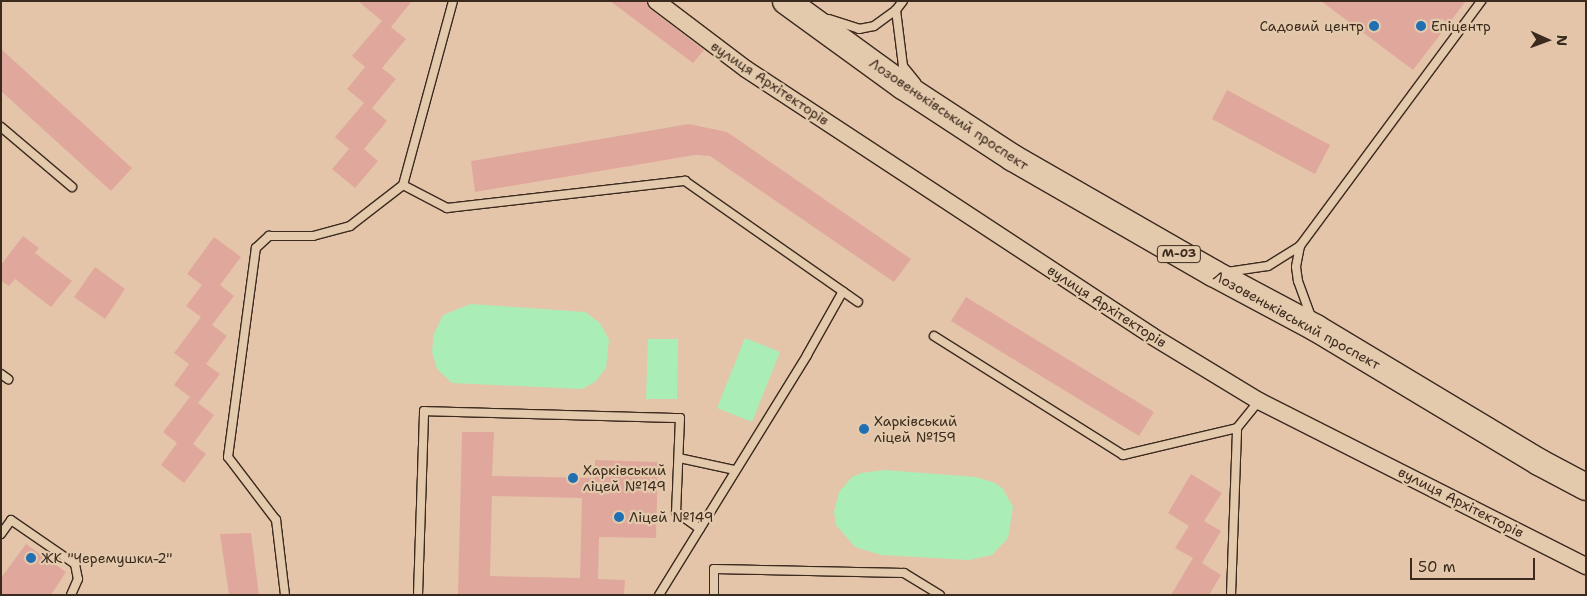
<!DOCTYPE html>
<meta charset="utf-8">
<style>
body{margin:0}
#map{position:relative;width:1587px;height:596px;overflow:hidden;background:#e5c5aa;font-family:"Shantell Sans",sans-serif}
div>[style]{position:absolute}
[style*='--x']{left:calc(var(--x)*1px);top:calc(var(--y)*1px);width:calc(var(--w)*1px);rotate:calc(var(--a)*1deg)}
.green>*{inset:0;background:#abedb6}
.building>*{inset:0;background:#e0a89c}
.roads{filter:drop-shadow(1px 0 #3b2a1e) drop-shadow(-1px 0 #3b2a1e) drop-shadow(0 1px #3b2a1e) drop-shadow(0 -1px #3b2a1e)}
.service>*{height:8px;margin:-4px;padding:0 4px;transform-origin:4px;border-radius:4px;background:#e4caac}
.minor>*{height:16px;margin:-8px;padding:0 8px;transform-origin:8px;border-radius:8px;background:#e4caac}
.trunk>*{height:26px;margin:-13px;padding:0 13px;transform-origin:13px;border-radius:13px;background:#e4caac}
.dots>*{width:14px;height:14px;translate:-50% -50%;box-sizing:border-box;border:2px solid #e4caac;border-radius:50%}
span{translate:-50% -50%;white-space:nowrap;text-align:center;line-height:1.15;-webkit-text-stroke:4.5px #e4caac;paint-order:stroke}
.shield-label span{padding:1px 4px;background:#e4caac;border:1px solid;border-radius:4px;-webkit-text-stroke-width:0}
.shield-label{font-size:12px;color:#3b2a1e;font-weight:700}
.poi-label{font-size:14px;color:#3b2a1e}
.right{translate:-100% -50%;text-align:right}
.left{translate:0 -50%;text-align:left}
.street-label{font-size:14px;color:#3b2a1e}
.frame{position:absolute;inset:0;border:2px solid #3b2a1e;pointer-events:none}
.north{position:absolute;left:1522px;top:15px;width:50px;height:50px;-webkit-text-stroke:4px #e4caac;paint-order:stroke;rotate:92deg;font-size:14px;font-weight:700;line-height:20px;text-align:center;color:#3b2a1e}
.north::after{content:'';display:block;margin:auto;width:18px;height:22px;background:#3b2a1e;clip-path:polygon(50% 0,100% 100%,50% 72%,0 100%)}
.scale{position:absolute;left:1410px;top:558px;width:125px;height:22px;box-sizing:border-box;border:2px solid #3b2a1e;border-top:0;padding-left:6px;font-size:15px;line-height:18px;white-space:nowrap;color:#3b2a1e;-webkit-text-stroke:4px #e4caac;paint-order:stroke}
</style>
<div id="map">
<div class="green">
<i style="clip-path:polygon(471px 304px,585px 312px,600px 323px,609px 340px,606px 368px,595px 382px,582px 389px,452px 383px,437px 369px,432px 352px,434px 334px,443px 315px)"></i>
<i style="clip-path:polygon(745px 338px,780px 352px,752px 422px,717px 408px)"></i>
<i style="clip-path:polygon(648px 339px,678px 339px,677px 399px,646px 399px)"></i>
<i style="clip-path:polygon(884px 470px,976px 477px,995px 483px,1003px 489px,1013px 507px,1008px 538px,992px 555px,969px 560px,881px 555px,855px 547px,836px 525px,834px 512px,839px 492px,852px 477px,861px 473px)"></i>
</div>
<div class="building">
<i style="clip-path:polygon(358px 1px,412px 1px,391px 27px,406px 39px,382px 68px,396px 79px,372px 108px,387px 121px,364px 149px,378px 161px,355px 188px,332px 169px,349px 149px,335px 137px,364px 103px,347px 89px,365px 67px,352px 56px,382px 21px)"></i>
<i style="clip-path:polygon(610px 1px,646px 1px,650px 9px,704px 50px,693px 63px)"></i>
<i style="clip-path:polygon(1321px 1px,1466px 1px,1413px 70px)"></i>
<i style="clip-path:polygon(1px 49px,132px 168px,111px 191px,1px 91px)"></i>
<i style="clip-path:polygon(1227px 90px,1330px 145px,1315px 174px,1212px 119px)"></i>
<i style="clip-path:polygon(689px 124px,727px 132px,911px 259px,894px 282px,710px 156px,695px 155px,475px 192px,471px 161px)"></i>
<i style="clip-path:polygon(23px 236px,39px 248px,35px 253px,72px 281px,51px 307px,15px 279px,9px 286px,1px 281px,1px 265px)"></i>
<i style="clip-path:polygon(214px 237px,241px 257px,220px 285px,234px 296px,212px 325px,227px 336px,206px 364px,220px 374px,198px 403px,174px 385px,189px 364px,174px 353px,201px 317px,186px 306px,202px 285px,187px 274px)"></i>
<i style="clip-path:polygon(95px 267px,125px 289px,105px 319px,74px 297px)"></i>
<i style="clip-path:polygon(966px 297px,1154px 412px,1139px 436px,951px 321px)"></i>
<i style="clip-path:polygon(190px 397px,214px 415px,193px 444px,206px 454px,184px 483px,161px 465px,177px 443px,163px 432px)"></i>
<i style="clip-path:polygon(evenodd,462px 432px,494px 432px,492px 476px,595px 478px,595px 460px,658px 462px,656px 538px,599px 537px,598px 579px,625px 580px,624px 595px,458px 595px,462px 432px,492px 496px,582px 498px,580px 578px,490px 576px,492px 496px)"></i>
<i style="clip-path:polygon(1191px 474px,1222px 493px,1204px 521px,1221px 531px,1202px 563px,1221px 575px,1209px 595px,1171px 595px,1193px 558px,1175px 548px,1189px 526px,1168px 513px)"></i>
<i style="clip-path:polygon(251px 533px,259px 595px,229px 595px,220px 534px)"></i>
<i style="clip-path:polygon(26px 544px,66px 572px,51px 595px,1px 595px,1px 578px)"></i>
</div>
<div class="roads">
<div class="service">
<i style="--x:896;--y:10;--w:11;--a:-52"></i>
<i style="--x:829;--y:19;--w:32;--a:18"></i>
<i style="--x:859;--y:29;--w:15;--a:-11"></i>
<i style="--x:874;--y:26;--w:27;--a:-36"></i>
<i style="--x:896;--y:10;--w:56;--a:82.9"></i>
<i style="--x:903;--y:66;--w:21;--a:51"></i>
<i style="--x:1;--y:127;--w:93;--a:40.2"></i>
<i style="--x:403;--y:185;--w:50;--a:27.6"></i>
<i style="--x:447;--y:208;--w:240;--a:-6.5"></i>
<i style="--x:685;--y:181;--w:211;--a:35"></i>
<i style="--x:1300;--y:246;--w:21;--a:101"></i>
<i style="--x:1296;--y:267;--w:14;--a:82"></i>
<i style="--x:1298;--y:281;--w:38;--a:70"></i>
<i style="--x:1227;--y:272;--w:41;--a:-8.3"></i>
<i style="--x:1268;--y:266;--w:38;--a:-32"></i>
<i style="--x:1300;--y:246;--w:305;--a:-53.5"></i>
<i style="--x:934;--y:336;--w:223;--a:32.2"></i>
<i style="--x:1123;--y:455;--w:117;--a:-13.3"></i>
<i style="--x:1237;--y:428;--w:35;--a:-51"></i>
<i style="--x:1;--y:374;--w:9;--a:36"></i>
<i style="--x:679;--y:458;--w:57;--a:12.1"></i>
<i style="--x:1;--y:534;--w:17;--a:-54"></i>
<i style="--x:11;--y:520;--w:78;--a:34.5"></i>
<i style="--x:75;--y:564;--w:15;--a:79"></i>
<i style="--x:78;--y:579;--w:17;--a:114"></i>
<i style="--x:285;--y:595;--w:76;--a:-96.8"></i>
<i style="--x:276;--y:520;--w:79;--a:-127.3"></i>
<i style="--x:228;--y:457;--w:211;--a:-82.4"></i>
<i style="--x:256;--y:248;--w:18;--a:-43"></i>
<i style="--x:269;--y:236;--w:44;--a:0"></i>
<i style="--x:313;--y:236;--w:38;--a:-15"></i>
<i style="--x:350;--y:226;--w:67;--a:-37.7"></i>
<i style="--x:403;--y:185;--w:191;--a:-74.8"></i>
<i style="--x:418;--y:595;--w:184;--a:-88.1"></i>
<i style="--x:424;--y:411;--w:256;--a:1.6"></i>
<i style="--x:680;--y:418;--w:94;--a:92.4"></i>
<i style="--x:676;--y:512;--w:29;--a:35"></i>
<i style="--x:659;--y:595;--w:282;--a:-58.3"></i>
<i style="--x:807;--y:355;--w:73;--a:-60.6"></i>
<i style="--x:714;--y:595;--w:26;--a:-90"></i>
<i style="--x:714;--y:569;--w:190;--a:1.2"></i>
<i style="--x:904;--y:573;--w:42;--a:31.4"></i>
<i style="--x:1231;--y:595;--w:167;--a:-87.9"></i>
</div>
<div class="minor">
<i style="--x:656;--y:1;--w:113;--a:37.1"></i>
<i style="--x:746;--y:69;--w:486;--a:33.3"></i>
<i style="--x:1152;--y:336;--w:125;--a:31.3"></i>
<i style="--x:1259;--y:401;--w:366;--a:26.8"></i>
</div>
<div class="trunk">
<i style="--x:786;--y:1;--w:145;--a:36"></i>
<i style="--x:903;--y:86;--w:131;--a:33.2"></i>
<i style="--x:1013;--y:158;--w:231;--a:29.9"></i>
<i style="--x:1213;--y:273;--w:117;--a:28.1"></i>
<i style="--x:1316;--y:328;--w:260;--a:31"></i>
<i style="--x:1539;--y:462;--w:53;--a:28"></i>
</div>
</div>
<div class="dots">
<i style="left:1374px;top:26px;background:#1f6fb2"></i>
<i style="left:1421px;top:26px;background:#1f6fb2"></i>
<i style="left:864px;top:429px;background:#1f6fb2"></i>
<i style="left:573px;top:478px;background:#1f6fb2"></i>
<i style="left:619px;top:517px;background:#1f6fb2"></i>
<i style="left:31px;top:558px;background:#1f6fb2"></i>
</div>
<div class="shield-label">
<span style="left:1179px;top:254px">М-03</span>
</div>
<div class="poi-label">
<span class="right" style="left:1364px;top:26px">Садовий центр</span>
<span class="left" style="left:1431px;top:26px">Епіцентр</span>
<span class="left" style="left:874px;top:429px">Харківський<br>ліцей №159</span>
<span class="left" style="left:583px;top:478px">Харківський<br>ліцей №149</span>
<span class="left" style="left:629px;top:517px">Ліцей №149</span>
<span class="left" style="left:41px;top:558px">ЖК "Черемушки-2"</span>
</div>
<div class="street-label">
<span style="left:770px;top:83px;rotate:34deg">вулиця Архітекторів</span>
<span style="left:949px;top:114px;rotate:34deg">Лозовеньківський проспект</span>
<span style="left:1107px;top:306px;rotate:33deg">вулиця Архітекторів</span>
<span style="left:1297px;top:320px;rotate:29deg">Лозовеньківський проспект</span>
<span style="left:1461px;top:502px;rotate:27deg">вулиця Архітекторів</span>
</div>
<div class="frame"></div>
<div class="north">N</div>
<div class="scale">50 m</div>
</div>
